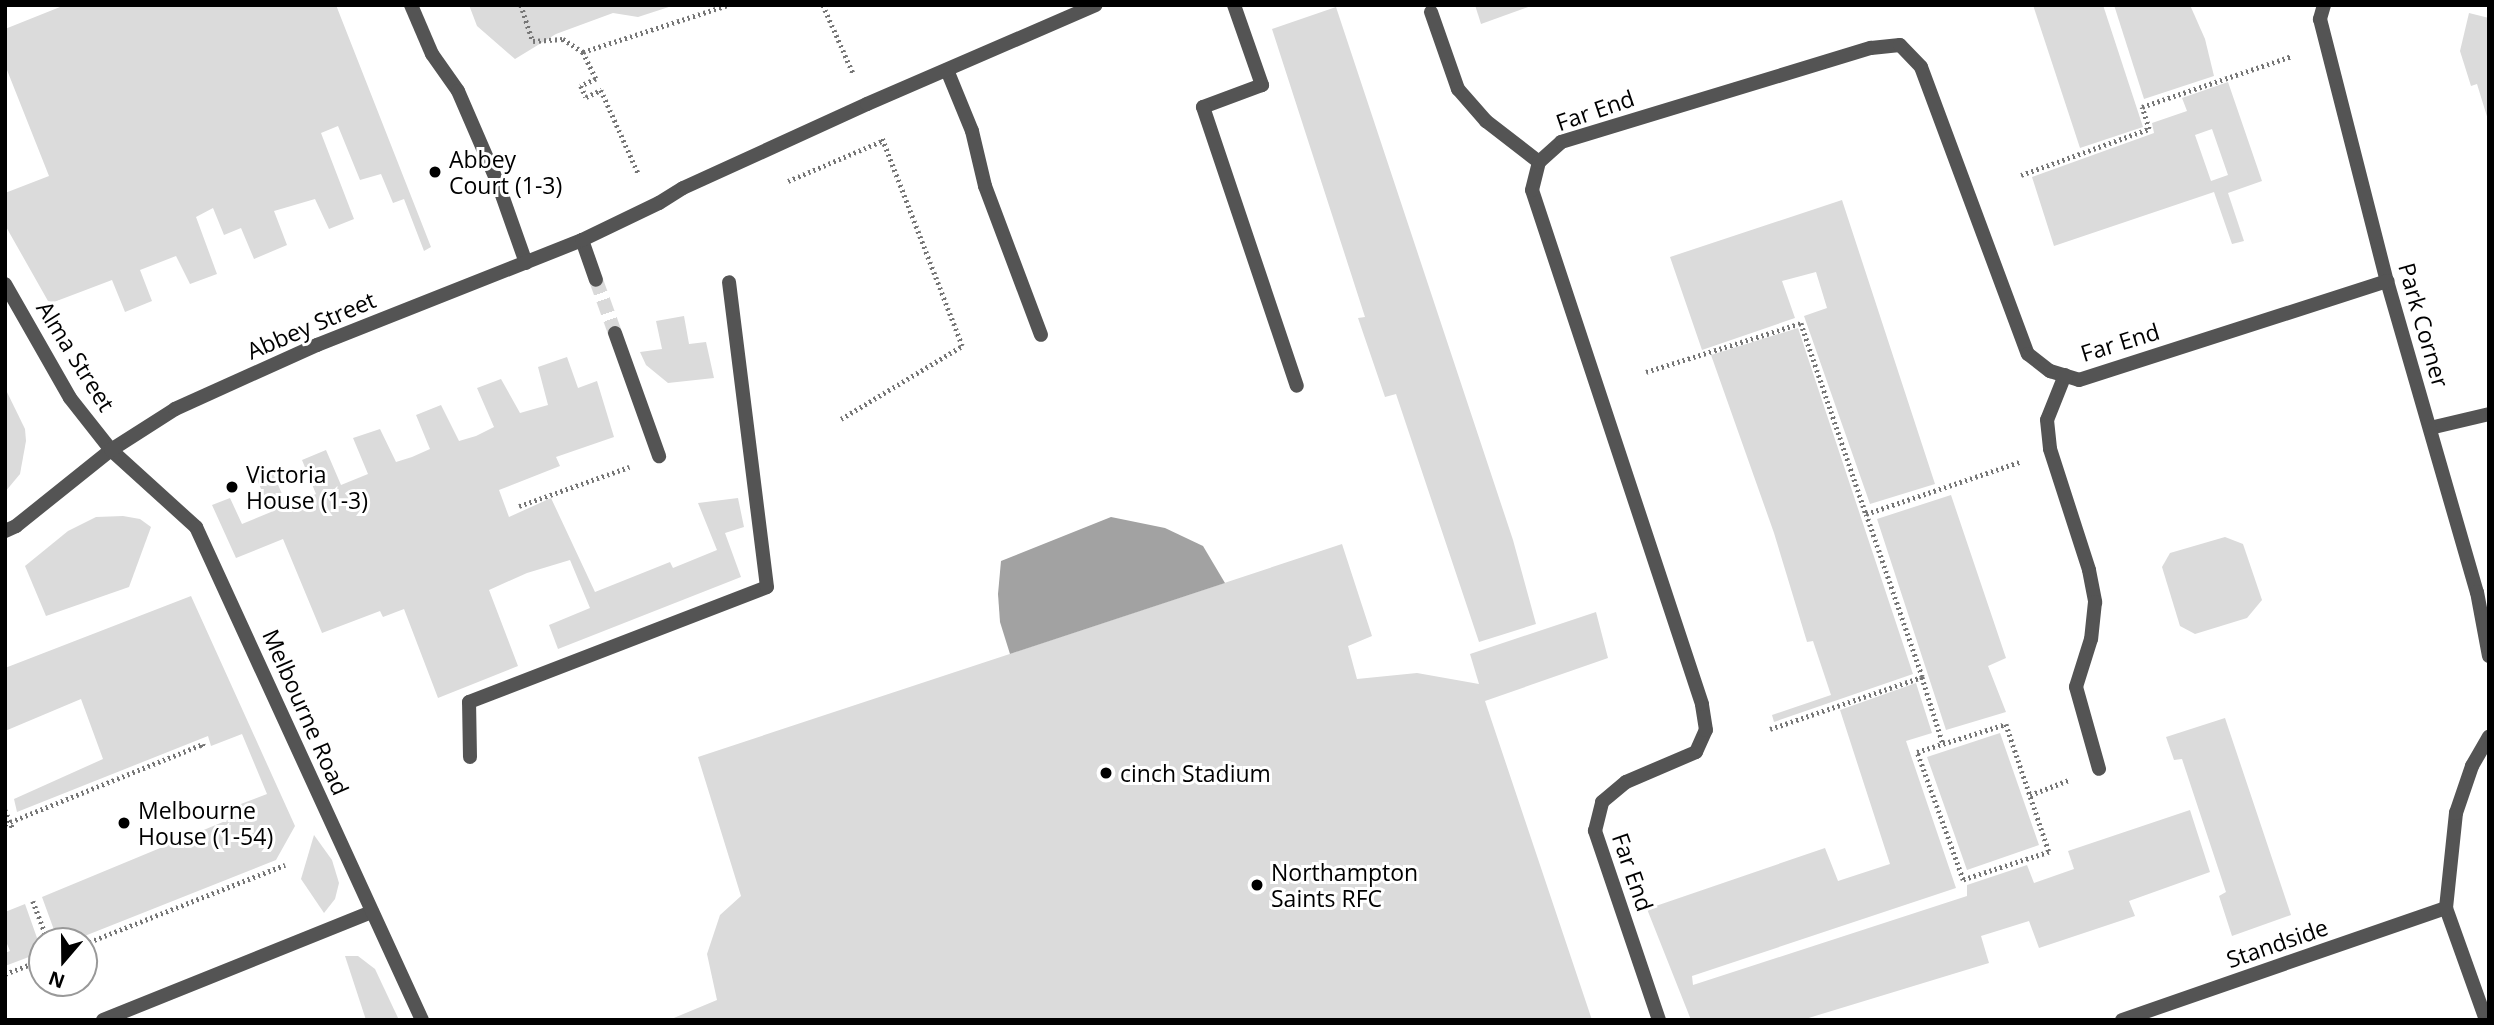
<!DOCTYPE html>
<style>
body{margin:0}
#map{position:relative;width:2494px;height:1025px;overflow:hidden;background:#fff;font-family:"Open Sans",sans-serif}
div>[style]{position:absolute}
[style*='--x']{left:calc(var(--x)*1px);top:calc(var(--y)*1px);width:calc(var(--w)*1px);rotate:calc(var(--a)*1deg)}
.green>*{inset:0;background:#dbdbdb}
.water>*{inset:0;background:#a2a2a2}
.street-tunnel>*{height:14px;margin-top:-7px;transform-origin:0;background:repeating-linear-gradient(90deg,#d9d9d9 0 14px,transparent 0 21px)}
.path>*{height:4.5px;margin-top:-2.25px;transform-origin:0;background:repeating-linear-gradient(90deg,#767676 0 2px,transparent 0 5.5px)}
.lane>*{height:14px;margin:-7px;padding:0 7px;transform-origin:7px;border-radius:7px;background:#545454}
.street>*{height:14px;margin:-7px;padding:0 7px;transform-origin:7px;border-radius:7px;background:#545454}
.dots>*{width:19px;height:19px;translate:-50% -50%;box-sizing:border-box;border:4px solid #fff;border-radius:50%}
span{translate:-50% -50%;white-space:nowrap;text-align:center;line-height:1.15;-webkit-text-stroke:6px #fff;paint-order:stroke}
.street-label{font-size:23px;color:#000}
.poi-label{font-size:23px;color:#000}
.left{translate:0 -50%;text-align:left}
.frame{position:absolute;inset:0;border:7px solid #000;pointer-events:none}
.north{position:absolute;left:28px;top:927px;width:70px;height:70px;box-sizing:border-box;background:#fff;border:2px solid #999;border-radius:50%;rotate:200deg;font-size:19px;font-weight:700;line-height:28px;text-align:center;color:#000}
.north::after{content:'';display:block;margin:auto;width:24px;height:32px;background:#000;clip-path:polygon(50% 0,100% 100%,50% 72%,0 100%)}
</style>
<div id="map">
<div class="green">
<i style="clip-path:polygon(65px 5px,336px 5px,431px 247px,424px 251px,404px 199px,393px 203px,381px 174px,360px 180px,338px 126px,321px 133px,354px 219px,329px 229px,315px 199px,274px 211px,287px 245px,254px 259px,241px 228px,224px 235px,213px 208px,196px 217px,217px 274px,190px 284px,176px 256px,140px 270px,152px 301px,125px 312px,112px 280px,54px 302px,48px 301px,5px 225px,5px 193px,49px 176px,5px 65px,5px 29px)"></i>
<i style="clip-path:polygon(469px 5px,675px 5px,638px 17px,613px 13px,556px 34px,515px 59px,477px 26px)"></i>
<i style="clip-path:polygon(1475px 5px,1534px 5px,1481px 24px)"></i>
<i style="clip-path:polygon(2033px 5px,2103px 5px,2143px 127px,2080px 148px)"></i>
<i style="clip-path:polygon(2114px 5px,2190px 5px,2205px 39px,2214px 76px,2144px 99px)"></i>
<i style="clip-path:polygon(1336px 7px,1513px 540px,1536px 624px,1479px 642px,1396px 394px,1385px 397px,1358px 318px,1365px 317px,1272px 29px)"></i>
<i style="clip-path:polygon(2469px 13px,2489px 18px,2489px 123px,2477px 84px,2471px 86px,2460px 51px)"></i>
<i style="clip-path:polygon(evenodd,2228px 82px,2262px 181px,2228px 193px,2244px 241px,2232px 244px,2214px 192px,2054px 246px,2032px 177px,2154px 133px,2152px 123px,2187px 111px,2182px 98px,2228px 82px,2212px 129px,2228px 175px,2211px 181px,2195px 135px,2212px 129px)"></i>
<i style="clip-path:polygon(1842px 200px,1935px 484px,1870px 504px,1804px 316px,1827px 308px,1816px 272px,1782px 281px,1795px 318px,1702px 350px,1670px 257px)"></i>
<i style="clip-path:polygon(684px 316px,689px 344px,706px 342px,714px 378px,668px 383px,646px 365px,640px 352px,662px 349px,656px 321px)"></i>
<i style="clip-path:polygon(1798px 328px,1913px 674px,1774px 722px,1772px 715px,1831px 695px,1813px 641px,1807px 642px,1774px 533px,1711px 355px)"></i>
<i style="clip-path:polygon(567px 357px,578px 388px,597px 381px,614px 437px,556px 457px,560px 466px,499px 490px,509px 517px,551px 498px,595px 592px,670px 562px,673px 568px,717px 550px,698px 503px,738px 498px,744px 527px,725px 533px,741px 577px,558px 649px,549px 625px,590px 608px,570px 560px,527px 573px,489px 590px,518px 666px,438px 698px,404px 609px,383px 617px,380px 611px,322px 633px,283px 539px,236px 558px,212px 505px,230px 498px,242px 524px,271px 512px,255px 475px,271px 469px,287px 505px,301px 501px,316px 494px,302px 460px,326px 450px,341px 485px,368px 474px,353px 438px,380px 429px,396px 462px,412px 457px,430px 449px,416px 415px,441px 405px,459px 441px,476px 436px,494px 427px,477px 388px,501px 379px,520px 413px,548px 405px,538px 367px)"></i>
<i style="clip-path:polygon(5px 388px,25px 429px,26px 441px,20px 474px,5px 492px)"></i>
<i style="clip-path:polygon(1951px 495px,2006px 658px,1988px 666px,2006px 712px,1946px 730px,1877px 519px)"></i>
<i style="clip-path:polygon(123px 516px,140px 519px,151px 527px,129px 587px,46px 616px,25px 566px,68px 531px,96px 517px)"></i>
<i style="clip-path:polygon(2225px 537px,2243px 544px,2262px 600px,2247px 618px,2195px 634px,2180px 626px,2162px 567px,2170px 553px)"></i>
<i style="clip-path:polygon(1342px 544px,1372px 636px,1348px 646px,1357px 679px,1417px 673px,1479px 684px,1470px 654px,1596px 612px,1608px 658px,1485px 701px,1592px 1020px,669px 1020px,717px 1000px,707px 954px,720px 915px,741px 896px,698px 757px)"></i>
<i style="clip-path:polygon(191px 596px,295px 826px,276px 860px,72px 941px,58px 941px,42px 897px,235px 817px,233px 807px,267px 794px,242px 734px,211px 746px,208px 736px,17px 812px,14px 799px,103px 759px,81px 699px,5px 731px,5px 668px)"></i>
<i style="clip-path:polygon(1916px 683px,1932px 733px,1906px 741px,1956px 888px,1692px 976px,1693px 985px,1967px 896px,1967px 885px,2027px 865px,2034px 883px,2074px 869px,2068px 851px,2190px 810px,2210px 872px,2129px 901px,2135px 916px,2039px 948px,2029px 921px,1981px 936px,1989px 963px,1802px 1020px,1691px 1020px,1647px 909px,1825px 848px,1838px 881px,1890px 864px,1840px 710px)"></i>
<i style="clip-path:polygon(2225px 718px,2291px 915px,2232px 936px,2219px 896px,2226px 892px,2182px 759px,2174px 760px,2166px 737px)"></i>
<i style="clip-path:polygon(2000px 733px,2039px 845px,1967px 870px,1927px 757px)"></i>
<i style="clip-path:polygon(314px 835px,332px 860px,339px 883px,335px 899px,324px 913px,301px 879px)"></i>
<i style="clip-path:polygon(25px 904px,42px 952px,5px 966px,5px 953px,10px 951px,5px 939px,5px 912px)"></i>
<i style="clip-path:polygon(345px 956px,358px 956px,375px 969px,399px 1020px,366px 1020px)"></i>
</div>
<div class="water">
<i style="clip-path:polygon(1111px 517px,1165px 528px,1203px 546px,1225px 583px,1010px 654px,1000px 622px,998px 594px,1001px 561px)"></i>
</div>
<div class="street-tunnel">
<i style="--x:596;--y:280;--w:56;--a:70.3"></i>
</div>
<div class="path">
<i style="--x:521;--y:5;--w:38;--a:72"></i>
<i style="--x:533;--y:41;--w:30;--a:-4"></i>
<i style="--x:563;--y:39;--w:24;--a:33"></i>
<i style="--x:583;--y:52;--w:30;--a:64"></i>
<i style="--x:596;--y:79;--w:17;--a:155"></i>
<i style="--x:581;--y:86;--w:12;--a:66"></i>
<i style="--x:586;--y:97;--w:17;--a:-25"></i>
<i style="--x:601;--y:90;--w:93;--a:65.9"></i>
<i style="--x:823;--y:5;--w:74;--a:66.2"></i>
<i style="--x:583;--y:52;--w:152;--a:-18"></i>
<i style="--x:2021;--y:175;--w:136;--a:-19.8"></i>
<i style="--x:2149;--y:129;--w:23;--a:-108"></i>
<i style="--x:2142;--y:107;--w:158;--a:-18.8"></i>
<i style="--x:788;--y:181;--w:102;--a:-23.1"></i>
<i style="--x:1646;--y:372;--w:163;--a:-17.5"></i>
<i style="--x:1801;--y:323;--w:202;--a:71.2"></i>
<i style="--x:1866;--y:514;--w:163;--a:-18.7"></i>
<i style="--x:841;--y:419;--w:141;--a:-31.1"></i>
<i style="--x:962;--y:346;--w:225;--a:-111.1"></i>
<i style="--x:519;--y:506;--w:117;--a:-19.5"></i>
<i style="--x:1922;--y:677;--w:70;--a:72.6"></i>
<i style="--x:2006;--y:724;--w:135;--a:71.4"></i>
<i style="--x:2049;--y:852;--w:90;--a:162"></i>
<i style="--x:1963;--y:880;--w:136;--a:-109.8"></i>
<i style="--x:1917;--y:752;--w:93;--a:-17.5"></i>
<i style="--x:1770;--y:729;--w:161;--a:-18.9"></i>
<i style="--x:1922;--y:677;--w:172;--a:-109"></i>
<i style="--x:2030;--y:795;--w:42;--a:-21"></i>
<i style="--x:5;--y:810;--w:21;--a:67"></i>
<i style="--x:5;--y:824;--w:214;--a:-22"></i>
<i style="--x:203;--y:744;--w:5;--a:68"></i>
<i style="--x:33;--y:901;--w:43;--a:69.4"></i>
<i style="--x:84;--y:944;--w:216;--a:-21.5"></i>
<i style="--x:5;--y:974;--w:40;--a:-21"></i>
</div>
<div class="lane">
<i style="--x:1234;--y:5;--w:85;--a:70.7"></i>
<i style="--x:1262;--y:85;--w:63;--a:159.6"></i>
<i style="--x:1203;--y:107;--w:294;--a:71.4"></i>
<i style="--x:1431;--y:12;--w:82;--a:70.7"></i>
<i style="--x:1458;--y:89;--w:43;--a:48.8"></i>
<i style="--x:1486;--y:121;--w:67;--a:37.7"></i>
<i style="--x:947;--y:70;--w:66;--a:67.7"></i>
<i style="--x:972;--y:131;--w:57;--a:76.7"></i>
<i style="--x:985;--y:186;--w:159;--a:69.4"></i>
<i style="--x:659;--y:203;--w:28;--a:-32"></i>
<i style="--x:683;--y:188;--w:202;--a:-24.5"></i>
<i style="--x:867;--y:104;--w:249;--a:-23.4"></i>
<i style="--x:2065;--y:375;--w:48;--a:111.8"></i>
<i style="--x:2047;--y:420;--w:29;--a:84"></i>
<i style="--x:2050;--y:449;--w:127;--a:72.1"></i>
<i style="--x:2089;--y:570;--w:33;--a:79"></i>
<i style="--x:2095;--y:602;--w:37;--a:96"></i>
<i style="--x:2091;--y:639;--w:50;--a:107.4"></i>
<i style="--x:2076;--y:687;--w:85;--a:74.3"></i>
<i style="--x:2430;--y:428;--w:61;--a:-13.3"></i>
<i style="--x:470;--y:757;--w:55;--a:-91"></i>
<i style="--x:469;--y:702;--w:319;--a:-21.1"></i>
<i style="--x:767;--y:587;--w:307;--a:-97.1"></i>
<i style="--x:103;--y:1020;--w:290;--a:-21.9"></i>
</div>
<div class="street">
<i style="--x:411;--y:5;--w:53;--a:66.8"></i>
<i style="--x:432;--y:54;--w:45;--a:54.9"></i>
<i style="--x:458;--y:91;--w:98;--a:66.6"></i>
<i style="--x:497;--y:181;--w:87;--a:70.5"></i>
<i style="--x:2324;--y:5;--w:15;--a:106"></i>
<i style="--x:2320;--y:19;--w:270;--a:75.7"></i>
<i style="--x:2387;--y:281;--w:324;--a:73.9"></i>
<i style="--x:2477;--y:592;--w:65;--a:79.4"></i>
<i style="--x:582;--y:240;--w:42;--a:70.7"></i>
<i style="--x:5;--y:284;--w:131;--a:60.3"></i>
<i style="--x:70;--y:398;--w:66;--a:51.7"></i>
<i style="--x:111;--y:450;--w:115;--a:42.2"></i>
<i style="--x:196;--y:527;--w:542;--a:65.37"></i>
<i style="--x:615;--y:333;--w:131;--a:70.3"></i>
<i style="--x:5;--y:531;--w:12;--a:-24"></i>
<i style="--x:16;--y:526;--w:122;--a:-38.7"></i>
<i style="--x:111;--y:450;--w:76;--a:-32.6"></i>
<i style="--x:175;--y:409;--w:156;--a:-24.3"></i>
<i style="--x:317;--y:345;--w:285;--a:-21.6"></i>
<i style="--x:582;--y:240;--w:85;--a:-25.7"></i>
<i style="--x:1659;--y:1020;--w:200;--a:-108.7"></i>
<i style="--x:1595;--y:831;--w:30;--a:-76"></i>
<i style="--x:1602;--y:802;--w:31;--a:-40"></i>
<i style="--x:1626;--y:782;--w:76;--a:-23.2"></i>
<i style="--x:1696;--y:752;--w:24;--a:-66"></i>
<i style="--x:1706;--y:730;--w:26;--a:-99"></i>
<i style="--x:1702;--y:704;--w:541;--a:-108.3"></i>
<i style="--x:1532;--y:190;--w:29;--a:-76"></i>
<i style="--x:1539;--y:162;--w:30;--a:-42"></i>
<i style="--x:1561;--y:142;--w:324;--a:-16.9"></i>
<i style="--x:1871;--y:48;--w:29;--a:-6"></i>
<i style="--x:1900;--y:45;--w:30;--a:46"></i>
<i style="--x:1921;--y:67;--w:306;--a:69.6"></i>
<i style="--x:2028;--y:354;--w:28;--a:38"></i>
<i style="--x:2050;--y:371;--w:30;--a:17"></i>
<i style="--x:2079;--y:380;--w:324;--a:-17.8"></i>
<i style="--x:2122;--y:1020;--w:343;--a:-19.1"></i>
<i style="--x:2486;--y:1020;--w:119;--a:-109.7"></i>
<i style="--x:2446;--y:908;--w:96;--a:-84"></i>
<i style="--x:2456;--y:813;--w:50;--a:-71.2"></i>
<i style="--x:2472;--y:766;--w:34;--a:-60"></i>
</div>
<div class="dots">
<i style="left:435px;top:172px;background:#000"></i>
<i style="left:232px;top:487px;background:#000"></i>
<i style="left:1106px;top:773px;background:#000"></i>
<i style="left:124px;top:823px;background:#000"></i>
<i style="left:1257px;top:885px;background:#000"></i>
</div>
<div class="street-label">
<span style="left:1595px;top:110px;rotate:-19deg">Far End</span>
<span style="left:311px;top:325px;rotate:-23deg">Abbey Street</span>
<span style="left:2424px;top:325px;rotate:74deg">Park Corner</span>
<span style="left:2120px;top:342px;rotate:-17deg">Far End</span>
<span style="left:76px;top:356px;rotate:58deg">Alma Street</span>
<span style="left:306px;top:712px;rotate:66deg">Melbourne Road</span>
<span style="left:1633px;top:872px;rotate:71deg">Far End</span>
<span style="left:2277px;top:943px;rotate:-19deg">Standside</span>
</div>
<div class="poi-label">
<span class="left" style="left:449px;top:172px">Abbey<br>Court (1-3)</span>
<span class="left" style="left:246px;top:487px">Victoria<br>House (1-3)</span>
<span class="left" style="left:1120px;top:773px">cinch Stadium</span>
<span class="left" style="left:138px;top:823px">Melbourne<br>House (1-54)</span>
<span class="left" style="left:1271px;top:885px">Northampton<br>Saints RFC</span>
</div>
<div class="frame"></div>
<div class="north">N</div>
</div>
